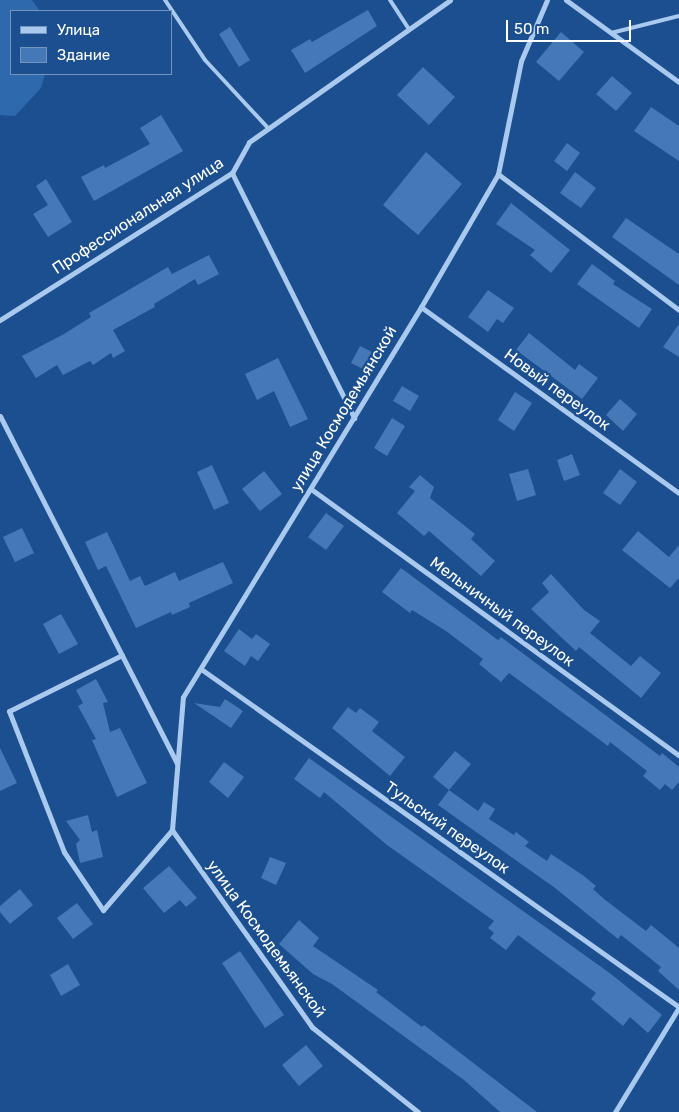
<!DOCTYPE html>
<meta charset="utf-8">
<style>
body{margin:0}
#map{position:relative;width:679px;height:1112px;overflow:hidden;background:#1b4f8f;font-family:Rubik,sans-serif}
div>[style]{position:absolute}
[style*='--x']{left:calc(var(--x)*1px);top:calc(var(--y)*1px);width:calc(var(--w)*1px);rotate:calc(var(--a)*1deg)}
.green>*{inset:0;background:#2e69ad}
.building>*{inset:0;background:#4478b7}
.lane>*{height:4px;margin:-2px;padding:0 2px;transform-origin:2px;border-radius:2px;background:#a9c9ee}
.street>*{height:5px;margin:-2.5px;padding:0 2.5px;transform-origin:2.5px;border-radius:2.5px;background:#a9c9ee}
span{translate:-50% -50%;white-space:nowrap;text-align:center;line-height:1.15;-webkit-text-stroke:5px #1b4f8f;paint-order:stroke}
.street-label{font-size:16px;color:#fff}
.legend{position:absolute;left:10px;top:10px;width:162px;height:65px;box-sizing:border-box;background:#1b4f8f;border:1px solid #7695bc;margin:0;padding:6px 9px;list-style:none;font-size:15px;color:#fff}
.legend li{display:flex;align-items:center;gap:10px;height:25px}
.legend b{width:25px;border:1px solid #7695bc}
.scale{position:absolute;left:506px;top:20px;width:125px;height:22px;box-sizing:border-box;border:2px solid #fff;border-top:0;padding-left:6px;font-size:15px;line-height:18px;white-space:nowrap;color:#fff;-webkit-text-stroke:4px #1b4f8f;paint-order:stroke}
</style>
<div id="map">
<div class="green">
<i style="clip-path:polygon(0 0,32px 0,40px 11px,11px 11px,11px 74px,45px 74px,41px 88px,15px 116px,0 115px)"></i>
</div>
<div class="building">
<i style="clip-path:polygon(368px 10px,377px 26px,305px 73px,291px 50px,310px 39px,312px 42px)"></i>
<i style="clip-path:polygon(230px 27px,250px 60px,239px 67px,219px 34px)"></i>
<i style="clip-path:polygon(561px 32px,584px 52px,559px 81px,536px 62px)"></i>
<i style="clip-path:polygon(423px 67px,455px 97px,429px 125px,397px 95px)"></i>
<i style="clip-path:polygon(612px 76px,632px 93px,616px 111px,596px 94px)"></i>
<i style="clip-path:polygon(651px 107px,679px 126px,679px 161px,634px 131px)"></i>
<i style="clip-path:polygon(161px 115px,183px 151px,94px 201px,81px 177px,104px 165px,105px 168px,150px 144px,140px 128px)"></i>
<i style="clip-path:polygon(567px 143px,580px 153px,567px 171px,554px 161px)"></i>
<i style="clip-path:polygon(426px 152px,462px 184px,418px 235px,383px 205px)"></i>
<i style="clip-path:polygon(575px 172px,596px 188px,581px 208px,560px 193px)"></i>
<i style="clip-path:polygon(46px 179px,72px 222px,48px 237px,33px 214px,48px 205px,36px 186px)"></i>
<i style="clip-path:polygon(511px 203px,570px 250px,551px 273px,530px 255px,535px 250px,496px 224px)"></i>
<i style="clip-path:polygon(626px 218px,679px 254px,679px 285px,612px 237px)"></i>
<i style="clip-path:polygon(209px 255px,219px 274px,198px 285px,195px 279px,154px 304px,155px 307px,113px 330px,125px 351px,113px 358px,111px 353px,93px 365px,90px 361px,63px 375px,57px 365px,36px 378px,22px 356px,64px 334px,91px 317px,89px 313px,168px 267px,172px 274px)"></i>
<i style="clip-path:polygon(592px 264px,615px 281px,613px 284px,652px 309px,639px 328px,577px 284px)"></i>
<i style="clip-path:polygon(488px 290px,514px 308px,503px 323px,497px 319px,488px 332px,468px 317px)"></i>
<i style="clip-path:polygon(679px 324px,679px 357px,663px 347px)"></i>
<i style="clip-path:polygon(529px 333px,575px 370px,579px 364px,598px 378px,582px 399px,516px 350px)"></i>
<i style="clip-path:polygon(360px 346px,372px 352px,363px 369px,351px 363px)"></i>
<i style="clip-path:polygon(278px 358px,308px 419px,290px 427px,274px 391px,257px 400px,245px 374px)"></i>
<i style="clip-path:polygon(402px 386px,419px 396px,410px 411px,393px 401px)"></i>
<i style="clip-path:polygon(515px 392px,532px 403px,514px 431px,498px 420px)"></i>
<i style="clip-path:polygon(620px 399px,637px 414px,623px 431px,606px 415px)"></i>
<i style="clip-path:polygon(392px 418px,405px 426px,387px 456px,374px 448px)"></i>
<i style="clip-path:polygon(572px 454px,580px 475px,564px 481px,557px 460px)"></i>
<i style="clip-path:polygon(212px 465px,229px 503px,214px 510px,197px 472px)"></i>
<i style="clip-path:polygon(528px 469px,536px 495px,517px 501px,509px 474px)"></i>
<i style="clip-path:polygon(620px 469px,637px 482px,620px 505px,603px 493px)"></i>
<i style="clip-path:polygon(264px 471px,282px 494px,260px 511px,242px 489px)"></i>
<i style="clip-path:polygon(420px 475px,434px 487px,430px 498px,475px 534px,471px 539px,495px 561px,481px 576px,429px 531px,424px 536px,397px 513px,415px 491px,409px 487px)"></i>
<i style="clip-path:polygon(326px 513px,344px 526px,326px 550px,308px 537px)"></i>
<i style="clip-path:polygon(22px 528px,34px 553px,15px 562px,3px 537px)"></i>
<i style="clip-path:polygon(638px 531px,669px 557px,679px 545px,679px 578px,670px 588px,622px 550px)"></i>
<i style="clip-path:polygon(107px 532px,130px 581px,140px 576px,145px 586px,175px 572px,179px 581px,223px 562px,233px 583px,189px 603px,190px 607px,172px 615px,171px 612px,136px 628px,106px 566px,98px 570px,85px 542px)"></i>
<i style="clip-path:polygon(401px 568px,498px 640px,501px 637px,660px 756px,662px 753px,679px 767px,679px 782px,672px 790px,665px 784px,660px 790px,643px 776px,647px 771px,610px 742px,608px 746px,509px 673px,501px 682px,479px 664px,483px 659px,446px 631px,412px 610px,410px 613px,382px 592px)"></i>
<i style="clip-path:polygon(551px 574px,584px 610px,600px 621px,590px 633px,631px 666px,640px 656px,661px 673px,641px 698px,579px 647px,576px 651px,531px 609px,549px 592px,542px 583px)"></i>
<i style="clip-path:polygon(61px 614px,78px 644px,59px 654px,43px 624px)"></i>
<i style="clip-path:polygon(239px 629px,252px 639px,256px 634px,270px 644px,258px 661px,251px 656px,245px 666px,224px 651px)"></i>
<i style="clip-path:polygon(96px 679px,108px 702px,103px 703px,110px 732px,120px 728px,147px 783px,117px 797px,92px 740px,96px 739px,78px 706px,83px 703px,76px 690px)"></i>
<i style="clip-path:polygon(225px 699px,243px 711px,231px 728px,194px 703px,220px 707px)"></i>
<i style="clip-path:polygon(348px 707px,356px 713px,360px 708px,379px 722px,372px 731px,405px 757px,390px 776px,332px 728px)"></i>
<i style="clip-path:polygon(0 748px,17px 783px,0 791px)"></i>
<i style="clip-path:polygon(455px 751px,471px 764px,449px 790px,478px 811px,484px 802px,495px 809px,489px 819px,514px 835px,516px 832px,529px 842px,525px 846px,547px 861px,551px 854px,584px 876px,596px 886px,593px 889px,604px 899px,646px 931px,651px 925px,679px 948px,679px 990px,658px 971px,661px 967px,621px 935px,618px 939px,555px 888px,438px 805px,449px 790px,433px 777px)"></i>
<i style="clip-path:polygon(309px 758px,611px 974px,662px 1015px,648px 1033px,630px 1017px,623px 1026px,591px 999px,596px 993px,518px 935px,506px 950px,490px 938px,494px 933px,488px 928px,494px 921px,387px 845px,324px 792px,320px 798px,294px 779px)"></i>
<i style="clip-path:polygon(224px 762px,244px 777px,228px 798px,209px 782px)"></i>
<i style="clip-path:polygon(88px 815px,92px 832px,97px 830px,103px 857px,80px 863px,76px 844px,80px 840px,66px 821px)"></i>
<i style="clip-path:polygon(270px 857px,286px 863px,276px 885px,261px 878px)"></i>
<i style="clip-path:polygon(169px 866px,197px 898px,186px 907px,180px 900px,164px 913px,143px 888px)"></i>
<i style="clip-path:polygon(20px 889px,33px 905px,10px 924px,0 912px,0 906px)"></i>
<i style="clip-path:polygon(77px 903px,93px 924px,73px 939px,57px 918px)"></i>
<i style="clip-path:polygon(299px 920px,319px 938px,313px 946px,378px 990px,376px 992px,422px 1027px,424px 1025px,537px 1112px,500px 1112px,464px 1080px,332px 984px,313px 974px,279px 944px)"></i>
<i style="clip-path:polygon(240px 951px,284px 1015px,265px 1028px,222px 963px)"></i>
<i style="clip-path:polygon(68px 964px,80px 985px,61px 996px,50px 975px)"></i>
<i style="clip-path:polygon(306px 1045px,323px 1066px,299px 1086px,282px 1065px)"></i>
</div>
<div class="lane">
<i style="--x:165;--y:0;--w:72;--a:56.3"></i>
<i style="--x:205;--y:60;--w:94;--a:47.2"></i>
<i style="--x:390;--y:0;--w:35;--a:57"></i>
<i style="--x:611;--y:33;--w:70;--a:-14"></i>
</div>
<div class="street">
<i style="--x:566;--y:0;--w:140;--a:36"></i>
<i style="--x:232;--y:173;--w:274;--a:63.5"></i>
<i style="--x:498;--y:174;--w:226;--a:36.9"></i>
<i style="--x:421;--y:307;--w:318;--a:35.8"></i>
<i style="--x:0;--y:320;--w:275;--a:-32.4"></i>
<i style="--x:232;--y:173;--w:35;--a:-61"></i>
<i style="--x:249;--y:142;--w:246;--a:-35.2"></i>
<i style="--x:0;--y:416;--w:390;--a:63"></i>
<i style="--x:311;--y:489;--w:454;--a:35.9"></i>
<i style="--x:122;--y:655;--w:126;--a:153.6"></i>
<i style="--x:9;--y:711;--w:151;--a:68.7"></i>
<i style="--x:64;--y:852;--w:70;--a:56.1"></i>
<i style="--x:103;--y:910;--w:106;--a:-49.2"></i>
<i style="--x:201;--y:669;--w:585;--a:35.26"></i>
<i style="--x:418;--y:1112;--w:136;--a:-141.3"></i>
<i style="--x:312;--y:1027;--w:242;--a:-125.4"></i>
<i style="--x:172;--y:830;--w:133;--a:-85.3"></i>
<i style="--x:183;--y:697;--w:457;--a:-58.6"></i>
<i style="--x:421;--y:307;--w:154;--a:-59.9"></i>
<i style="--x:498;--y:174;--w:115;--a:-78.5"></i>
<i style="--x:521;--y:61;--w:66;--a:-66.9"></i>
<i style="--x:615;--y:1112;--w:123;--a:-58.6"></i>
</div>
<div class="street-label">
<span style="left:138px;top:216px;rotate:-33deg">Профессиональная улица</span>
<span style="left:557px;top:390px;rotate:36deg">Новый переулок</span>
<span style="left:344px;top:409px;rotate:-59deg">улица Космодемьянской</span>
<span style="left:502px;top:612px;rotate:36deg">Мельничный переулок</span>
<span style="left:447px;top:828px;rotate:35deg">Тульский переулок</span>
<span style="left:266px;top:939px;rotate:54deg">улица Космодемьянской</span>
</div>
<ul class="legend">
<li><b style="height:6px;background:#a9c9ee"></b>Улица</li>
<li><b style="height:14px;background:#4478b7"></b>Здание</li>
</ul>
<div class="scale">50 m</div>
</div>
